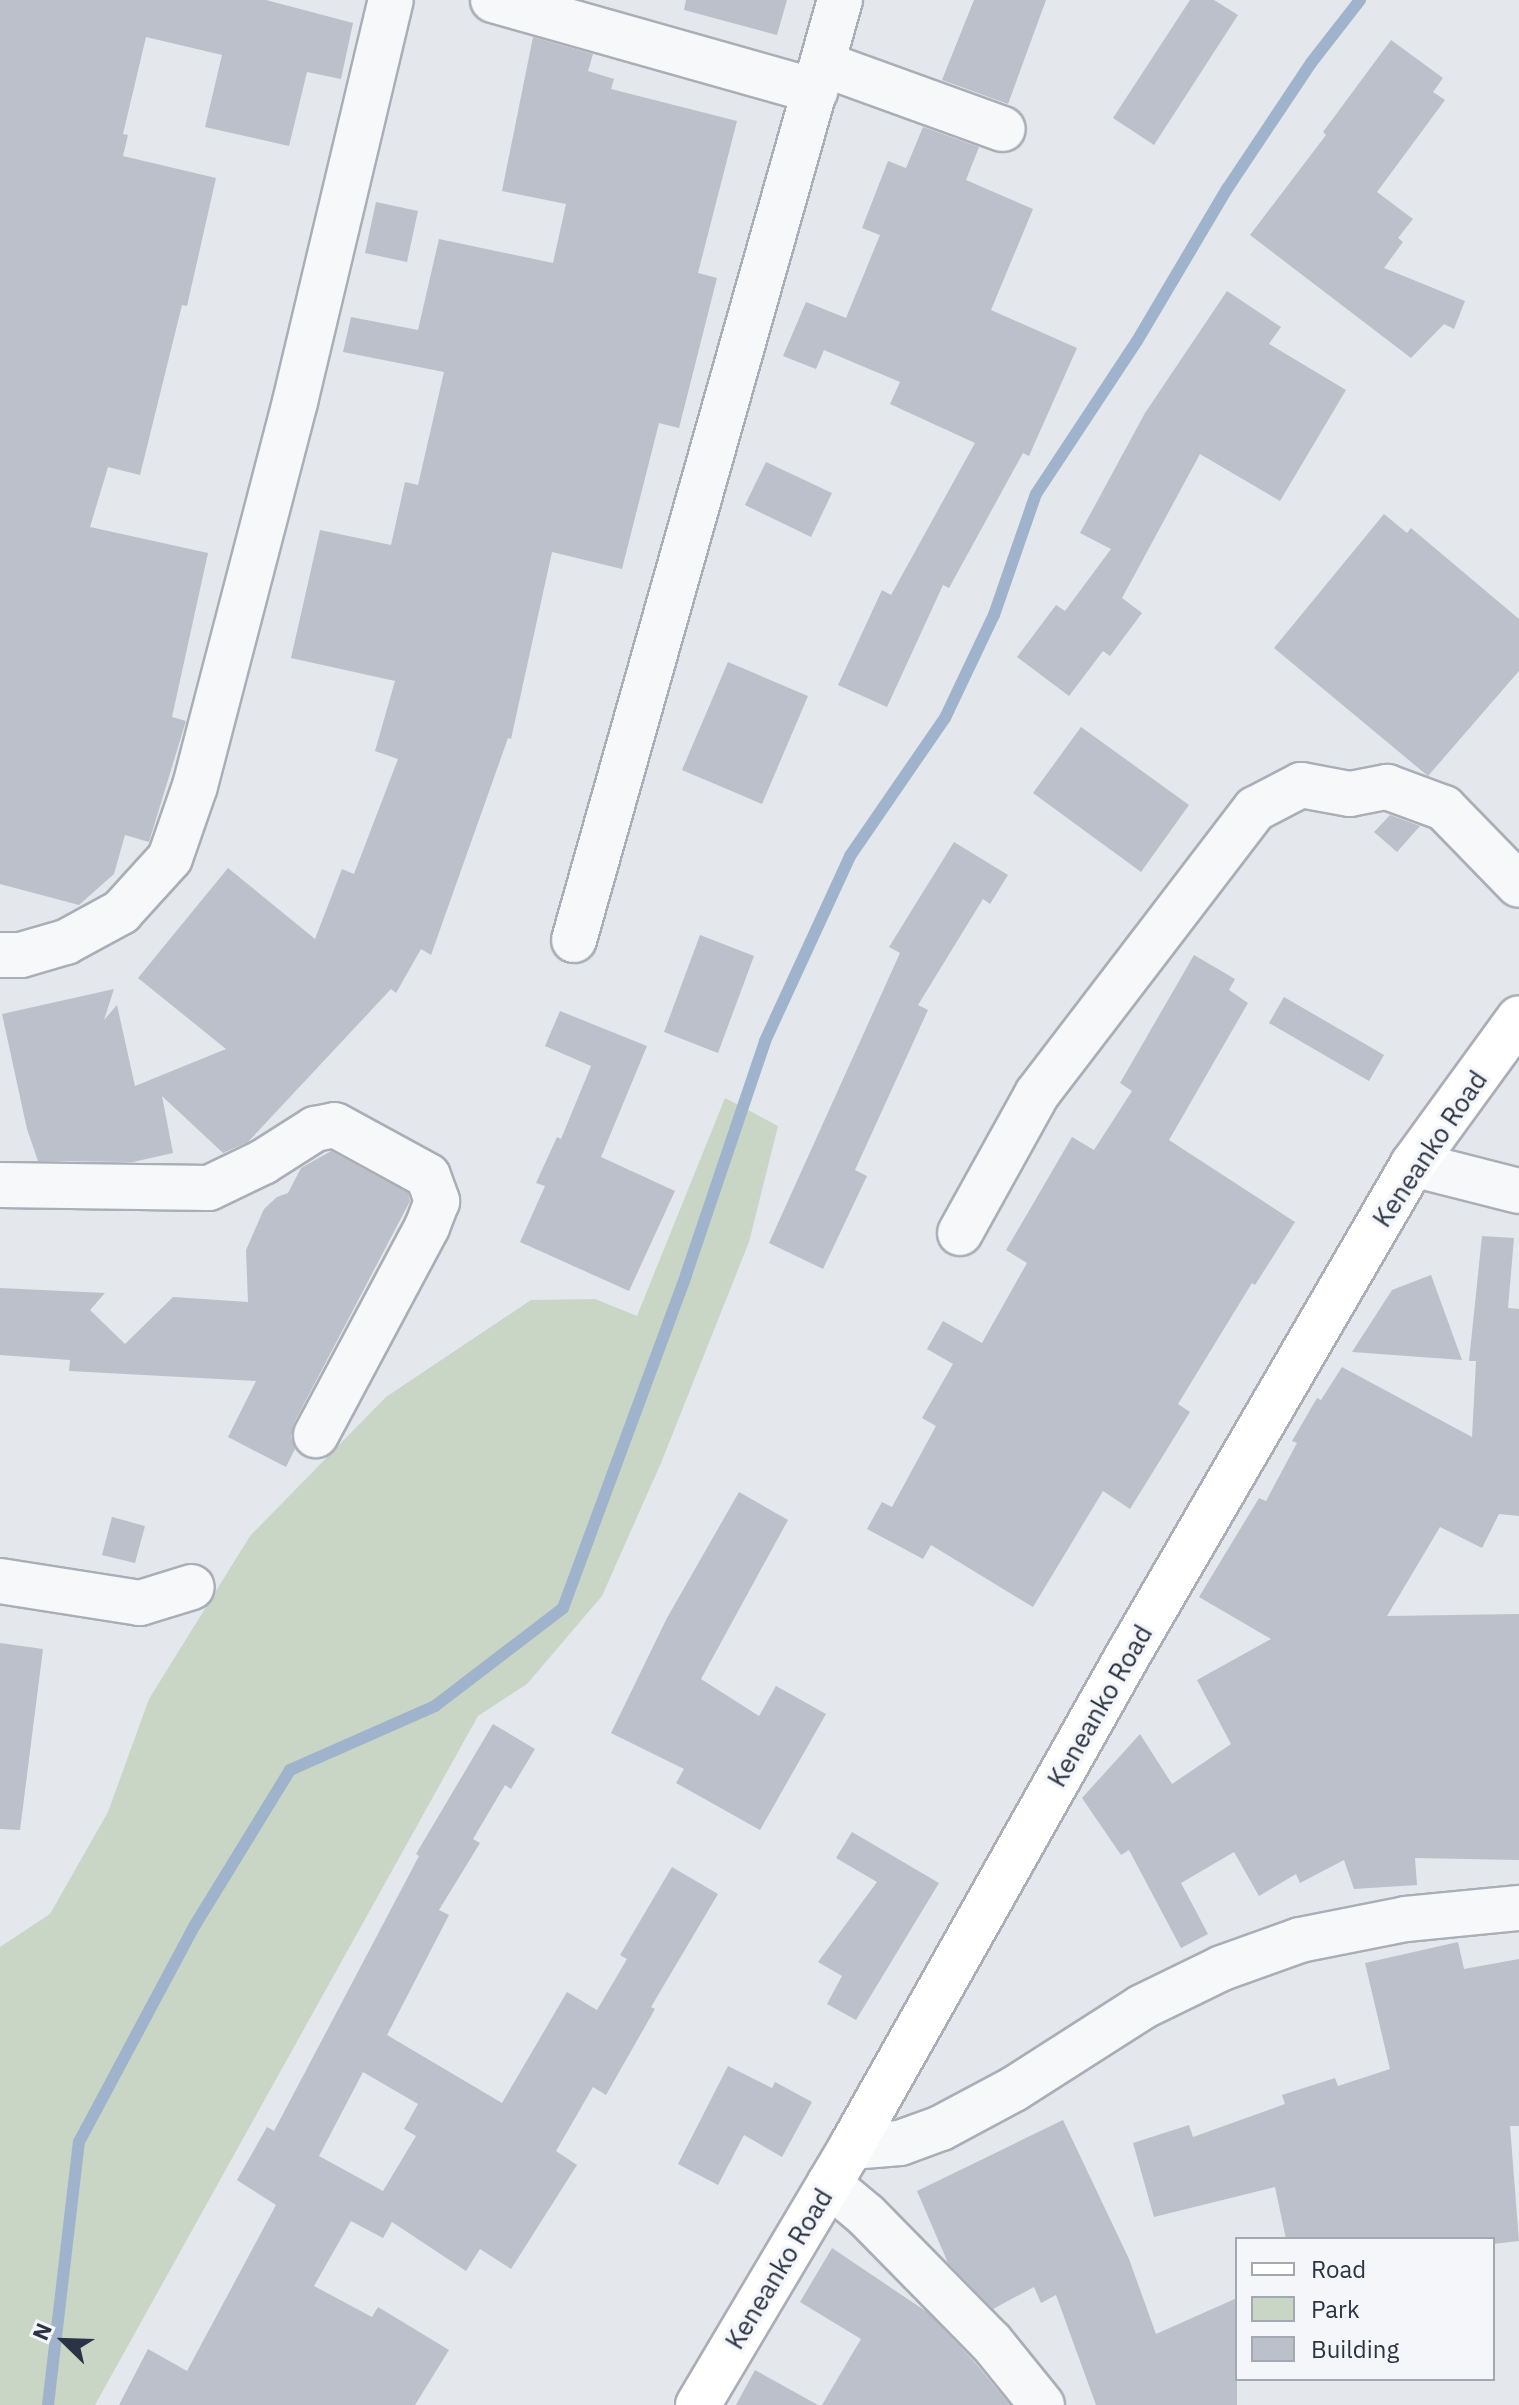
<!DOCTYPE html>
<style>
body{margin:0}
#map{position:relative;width:1519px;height:2405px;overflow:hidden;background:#e4e7ec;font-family:"IBM Plex Sans",sans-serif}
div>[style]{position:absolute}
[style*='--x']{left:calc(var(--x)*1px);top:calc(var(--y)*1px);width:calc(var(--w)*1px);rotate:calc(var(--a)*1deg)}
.green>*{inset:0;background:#c9d6c5}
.stream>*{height:12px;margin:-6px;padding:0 6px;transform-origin:6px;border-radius:6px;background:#9fb4cc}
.building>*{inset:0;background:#bbc0ca}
.roads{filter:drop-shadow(2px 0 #a9aeb7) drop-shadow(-2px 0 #a9aeb7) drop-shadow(0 2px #a9aeb7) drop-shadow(0 -2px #a9aeb7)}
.street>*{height:44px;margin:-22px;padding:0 22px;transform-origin:22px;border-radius:22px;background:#f7f8fa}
.secondary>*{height:44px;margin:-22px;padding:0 22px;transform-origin:22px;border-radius:22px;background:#fff}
span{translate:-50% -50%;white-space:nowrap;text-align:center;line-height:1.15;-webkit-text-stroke:7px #f4f6f9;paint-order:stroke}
.street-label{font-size:26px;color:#2b3445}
.legend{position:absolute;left:1235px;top:2237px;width:260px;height:144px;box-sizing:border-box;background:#f4f6f9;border:2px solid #a4a8b1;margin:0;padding:10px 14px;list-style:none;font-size:24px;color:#2b3445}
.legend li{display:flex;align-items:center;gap:16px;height:40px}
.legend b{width:40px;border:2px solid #a4a8b1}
.north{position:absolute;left:24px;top:2301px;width:80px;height:80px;-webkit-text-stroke:6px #f4f6f9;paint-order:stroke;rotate:293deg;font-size:22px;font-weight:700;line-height:32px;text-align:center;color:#2b3445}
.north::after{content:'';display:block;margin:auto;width:28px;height:36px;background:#2b3445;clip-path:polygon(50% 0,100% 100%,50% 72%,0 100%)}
</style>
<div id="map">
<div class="green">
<i style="clip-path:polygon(725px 1098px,778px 1126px,749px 1242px,661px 1463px,602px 1596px,527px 1684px,478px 1716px,95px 2405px,0 2405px,0 1947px,50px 1914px,108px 1812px,149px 1699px,250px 1536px,386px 1397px,531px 1300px,595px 1299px,637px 1316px)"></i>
</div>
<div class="stream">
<i style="--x:48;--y:2405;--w:265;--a:-83.3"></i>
<i style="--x:79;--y:2142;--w:246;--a:-61.9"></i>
<i style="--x:195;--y:1925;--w:182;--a:-58.5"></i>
<i style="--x:290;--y:1770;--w:158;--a:-23.8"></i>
<i style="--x:435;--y:1706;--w:161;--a:-37.4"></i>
<i style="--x:563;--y:1608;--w:355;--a:-69.7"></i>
<i style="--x:686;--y:1275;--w:247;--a:-71.3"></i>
<i style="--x:765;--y:1041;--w:204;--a:-65.3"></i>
<i style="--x:850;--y:856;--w:168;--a:-55.5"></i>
<i style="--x:945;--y:718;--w:114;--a:-64.6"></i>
<i style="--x:994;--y:615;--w:128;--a:-70.9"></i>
<i style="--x:1036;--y:494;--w:183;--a:-56.6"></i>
<i style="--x:1137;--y:341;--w:177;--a:-59.4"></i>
<i style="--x:1227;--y:189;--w:151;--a:-56.3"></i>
<i style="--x:1311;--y:63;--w:80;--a:-52.1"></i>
</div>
<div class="building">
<i style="clip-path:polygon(0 0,266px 0,353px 23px,341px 79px,307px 72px,289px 146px,205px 127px,222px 55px,146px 37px,123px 134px,128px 135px,123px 156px,216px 178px,187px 306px,182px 305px,140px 475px,108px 467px,90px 527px,208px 553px,172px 717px,186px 721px,149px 842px,125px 835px,114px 874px,79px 905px,0 884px)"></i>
<i style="clip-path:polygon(686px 0,787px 0,777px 35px,684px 10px)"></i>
<i style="clip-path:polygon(974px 0,1046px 0,1008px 104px,942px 80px)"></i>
<i style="clip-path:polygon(1190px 0,1214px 0,1238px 15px,1154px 145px,1113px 118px)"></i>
<i style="clip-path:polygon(533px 37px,593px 54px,588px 71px,614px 79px,611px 89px,737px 121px,698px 273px,717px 278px,679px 428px,659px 423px,622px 569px,552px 552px,511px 739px,508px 738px,431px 955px,421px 949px,396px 993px,391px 989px,248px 1142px,223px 1153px,162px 1096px,173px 1153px,133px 1162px,38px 1161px,27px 1129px,2px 1014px,114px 989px,104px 1020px,117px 1005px,135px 1086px,226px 1049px,138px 978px,228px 868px,315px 939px,342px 869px,354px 874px,398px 759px,375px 751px,395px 681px,291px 658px,320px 530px,391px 545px,405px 482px,418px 485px,444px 372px,343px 352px,351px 317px,418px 330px,439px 239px,553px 263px,566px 204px,502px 191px)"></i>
<i style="clip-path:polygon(1391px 40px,1443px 78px,1433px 92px,1445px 100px,1377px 192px,1413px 219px,1398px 238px,1403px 242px,1384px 268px,1465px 301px,1454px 329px,1444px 324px,1411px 358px,1250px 235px,1326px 135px,1323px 132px)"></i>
<i style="clip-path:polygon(923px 127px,979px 147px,966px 180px,1033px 209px,991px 310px,1077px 348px,1029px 456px,1023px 453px,949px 588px,943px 585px,887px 707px,838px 685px,882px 590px,891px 595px,975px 443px,890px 404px,900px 382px,824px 350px,816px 369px,783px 356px,806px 302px,846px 318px,880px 235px,862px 228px,888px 161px,906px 168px)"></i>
<i style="clip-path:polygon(376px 202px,418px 211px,407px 262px,365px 253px)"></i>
<i style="clip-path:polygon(1227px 291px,1281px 327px,1269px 344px,1346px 390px,1280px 501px,1200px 454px,1122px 598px,1142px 613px,1110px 656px,1103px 651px,1069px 696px,1017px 657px,1056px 605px,1065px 611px,1111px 549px,1080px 533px,1145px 413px)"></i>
<i style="clip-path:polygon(766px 462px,832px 493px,811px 537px,745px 505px)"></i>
<i style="clip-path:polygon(1384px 514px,1407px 533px,1411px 528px,1519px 619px,1519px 671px,1428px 776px,1274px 648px)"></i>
<i style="clip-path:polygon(728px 662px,808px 696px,762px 804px,682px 770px)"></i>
<i style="clip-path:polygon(1081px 727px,1189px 805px,1141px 872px,1033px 793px)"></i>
<i style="clip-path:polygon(1390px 815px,1420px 826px,1397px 852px,1374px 832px)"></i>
<i style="clip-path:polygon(954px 842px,1008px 875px,990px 904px,983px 899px,918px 1005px,928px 1010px,855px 1170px,867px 1176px,823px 1269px,769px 1243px,900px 953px,889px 947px)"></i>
<i style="clip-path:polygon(700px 935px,754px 956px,718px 1053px,664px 1032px)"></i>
<i style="clip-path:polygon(1194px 955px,1235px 979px,1229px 990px,1248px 1003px,1169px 1140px,1295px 1222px,1255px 1285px,1252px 1283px,1178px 1404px,1190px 1412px,1130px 1509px,1103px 1491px,1033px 1607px,931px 1545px,923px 1559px,867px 1529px,882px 1502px,892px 1507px,936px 1426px,922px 1418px,953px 1364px,927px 1349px,943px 1321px,982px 1343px,1027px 1263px,1006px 1250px,1072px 1137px,1094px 1150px,1132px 1091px,1120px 1083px)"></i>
<i style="clip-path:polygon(1284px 997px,1384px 1055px,1369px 1081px,1269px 1023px)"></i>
<i style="clip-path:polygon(560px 1011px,647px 1046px,601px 1157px,675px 1191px,629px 1291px,520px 1242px,545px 1186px,536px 1183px,557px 1137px,561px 1139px,591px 1066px,545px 1046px)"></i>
<i style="clip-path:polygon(331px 1151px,408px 1193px,410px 1201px,294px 1423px,291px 1437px,295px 1449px,286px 1467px,228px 1437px,256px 1381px,69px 1371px,70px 1360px,0 1355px,0 1288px,105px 1293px,90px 1310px,125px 1344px,173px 1297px,248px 1302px,246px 1250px,264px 1209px,277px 1197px,288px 1193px,301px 1168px)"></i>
<i style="clip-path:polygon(1482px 1236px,1514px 1238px,1508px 1308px,1519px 1309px,1519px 1516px,1499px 1514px,1482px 1548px,1440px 1527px,1387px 1616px,1519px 1614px,1519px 1860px,1415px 1858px,1417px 1885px,1354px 1889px,1344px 1860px,1300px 1883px,1296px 1874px,1259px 1896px,1234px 1852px,1181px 1883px,1208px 1934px,1181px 1948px,1129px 1850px,1121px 1855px,1082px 1798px,1140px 1734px,1172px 1784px,1231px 1744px,1197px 1680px,1271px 1639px,1199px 1597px,1259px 1498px,1266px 1501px,1297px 1443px,1292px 1441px,1317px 1398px,1321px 1400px,1342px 1367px,1472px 1437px,1476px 1361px,1469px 1361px)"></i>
<i style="clip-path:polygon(1431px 1275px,1462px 1360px,1352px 1352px,1392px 1290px)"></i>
<i style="clip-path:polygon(739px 1492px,788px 1520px,701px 1679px,759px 1716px,776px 1686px,826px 1714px,760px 1830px,676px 1783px,684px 1769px,611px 1733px,667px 1618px)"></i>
<i style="clip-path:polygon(112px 1517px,145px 1526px,135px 1563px,102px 1555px)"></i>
<i style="clip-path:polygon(0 1643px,43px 1649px,20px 1830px,0 1829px)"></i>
<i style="clip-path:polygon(evenodd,493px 1724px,535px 1749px,511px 1789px,505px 1785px,473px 1839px,480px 1843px,439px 1910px,449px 1915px,387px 2035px,502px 2103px,567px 1992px,597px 2010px,627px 1959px,620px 1955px,672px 1867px,718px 1894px,651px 2007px,655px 2009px,606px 2095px,593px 2087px,556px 2151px,577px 2165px,511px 2269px,480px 2249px,466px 2271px,392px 2222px,383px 2238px,351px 2221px,314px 2286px,372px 2317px,378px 2307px,449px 2350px,415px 2405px,119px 2405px,148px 2349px,187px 2371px,276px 2205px,237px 2180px,267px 2127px,274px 2131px,419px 1856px,416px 1854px,493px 1724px,363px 2072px,418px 2104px,404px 2129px,416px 2136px,383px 2191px,319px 2156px,363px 2072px)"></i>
<i style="clip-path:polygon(852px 1832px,939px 1883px,856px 2020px,827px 2004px,842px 1976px,818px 1962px,877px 1882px,836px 1858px)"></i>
<i style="clip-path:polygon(1458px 1942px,1464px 1969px,1519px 1959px,1519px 2126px,1510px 2126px,1519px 2241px,1493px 2244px,1493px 2239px,1286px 2239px,1275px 2187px,1154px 2217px,1133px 2143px,1189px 2125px,1193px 2137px,1285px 2104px,1282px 2095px,1335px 2078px,1338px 2086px,1390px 2069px,1365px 1963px)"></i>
<i style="clip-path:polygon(728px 2066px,772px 2088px,775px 2082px,812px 2102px,782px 2157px,744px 2135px,718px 2185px,678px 2164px)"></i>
<i style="clip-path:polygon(1063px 2120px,1129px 2259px,1156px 2334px,1237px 2298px,1237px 2405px,1096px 2405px,1056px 2295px,1041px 2303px,1034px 2287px,993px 2309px,948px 2263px,917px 2191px)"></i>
<i style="clip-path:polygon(832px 2248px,927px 2312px,972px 2359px,1010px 2405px,822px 2405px,861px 2339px,800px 2302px)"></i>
<i style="clip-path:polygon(755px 2370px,818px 2405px,736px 2405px)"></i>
</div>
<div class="roads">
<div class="street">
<i style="--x:493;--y:0;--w:335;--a:15.8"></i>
<i style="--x:823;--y:64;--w:191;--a:19.9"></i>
<i style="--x:574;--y:940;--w:977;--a:-74.2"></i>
<i style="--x:0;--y:955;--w:21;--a:0"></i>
<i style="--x:21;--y:955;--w:47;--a:-16.1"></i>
<i style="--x:66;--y:942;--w:63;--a:-28.6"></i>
<i style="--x:121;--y:912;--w:73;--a:-47.8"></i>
<i style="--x:170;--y:858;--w:76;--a:-70.9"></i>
<i style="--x:195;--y:786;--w:397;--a:-75.4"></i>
<i style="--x:295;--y:402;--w:413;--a:-76.6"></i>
<i style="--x:1413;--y:1164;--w:109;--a:14.3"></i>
<i style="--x:0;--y:1185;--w:209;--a:0.8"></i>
<i style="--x:209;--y:1188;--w:60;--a:-25.7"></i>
<i style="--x:263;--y:1162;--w:62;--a:-32.4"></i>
<i style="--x:315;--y:1129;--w:20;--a:-11"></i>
<i style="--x:335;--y:1125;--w:106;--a:28.7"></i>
<i style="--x:428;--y:1176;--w:27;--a:70"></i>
<i style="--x:437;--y:1201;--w:28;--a:111"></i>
<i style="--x:427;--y:1227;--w:236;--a:118.1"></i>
<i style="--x:960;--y:1233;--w:159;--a:-61"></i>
<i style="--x:1037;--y:1094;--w:359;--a:-52.6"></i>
<i style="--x:1255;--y:809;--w:52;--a:-27.6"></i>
<i style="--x:1301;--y:785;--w:50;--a:10.4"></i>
<i style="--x:1350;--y:794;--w:38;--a:-11"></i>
<i style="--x:1387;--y:787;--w:61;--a:20.2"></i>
<i style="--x:1444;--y:808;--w:107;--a:45.8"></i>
<i style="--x:0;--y:1581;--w:142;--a:8.9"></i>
<i style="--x:140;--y:1603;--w:54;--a:-17.1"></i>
<i style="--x:851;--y:2147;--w:49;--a:-4.7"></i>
<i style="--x:900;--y:2143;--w:44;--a:-20.1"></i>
<i style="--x:941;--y:2128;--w:83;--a:-28.1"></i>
<i style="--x:1014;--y:2089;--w:152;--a:-32.6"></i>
<i style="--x:1142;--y:2007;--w:89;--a:-26"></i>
<i style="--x:1222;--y:1968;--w:83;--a:-19.7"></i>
<i style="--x:1300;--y:1940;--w:108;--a:-11.2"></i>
<i style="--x:1406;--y:1919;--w:114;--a:-5.6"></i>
<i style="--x:829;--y:2184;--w:48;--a:40"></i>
<i style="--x:866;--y:2215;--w:178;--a:45.5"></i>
<i style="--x:991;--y:2342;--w:81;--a:51"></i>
</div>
<div class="secondary">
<i style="--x:698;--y:2405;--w:300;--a:-59.3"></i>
<i style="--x:851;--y:2147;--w:565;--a:-60.62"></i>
<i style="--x:1128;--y:1655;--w:568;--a:-59.87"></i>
<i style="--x:1413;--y:1164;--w:180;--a:-54"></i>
</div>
</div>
<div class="street-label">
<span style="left:1430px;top:1149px;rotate:-56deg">Keneanko Road</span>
<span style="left:1100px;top:1706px;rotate:-60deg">Keneanko Road</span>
<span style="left:779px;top:2269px;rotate:-59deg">Keneanko Road</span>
</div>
<ul class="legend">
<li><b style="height:10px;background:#fff"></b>Road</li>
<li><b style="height:22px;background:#c9d6c5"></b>Park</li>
<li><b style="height:22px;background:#bbc0ca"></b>Building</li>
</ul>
<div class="north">N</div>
</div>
